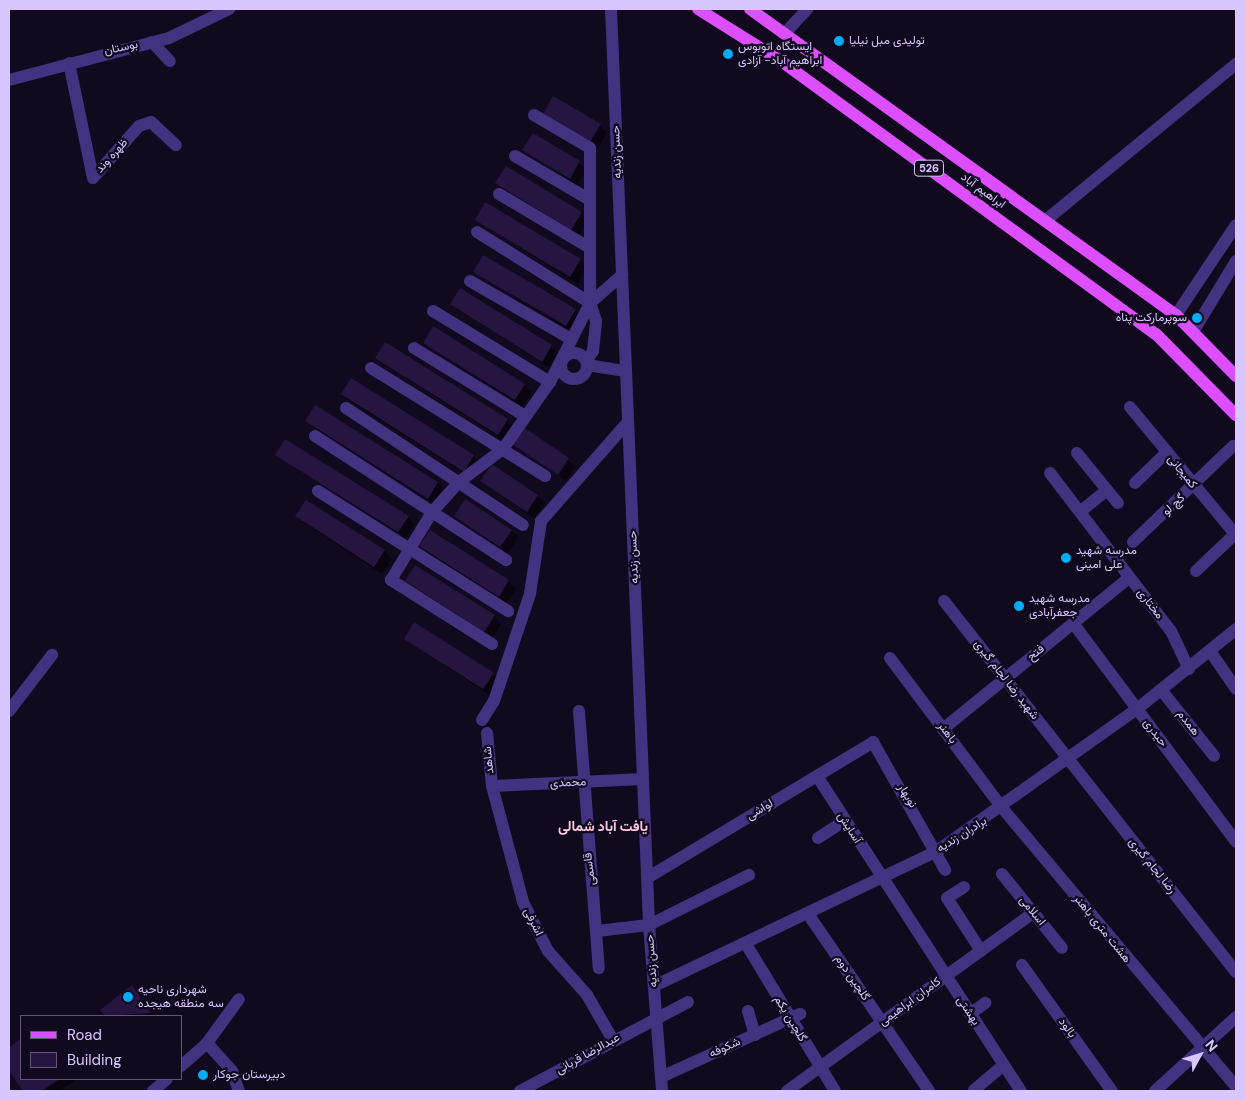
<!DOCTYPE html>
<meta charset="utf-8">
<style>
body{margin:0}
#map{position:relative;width:1245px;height:1100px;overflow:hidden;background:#110a1e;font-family:"DM Sans",Vazirmatn,sans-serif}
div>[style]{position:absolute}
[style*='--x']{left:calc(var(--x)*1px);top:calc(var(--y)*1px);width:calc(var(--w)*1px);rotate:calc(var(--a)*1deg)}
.shadow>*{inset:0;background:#0007}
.building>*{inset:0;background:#261540}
.minor>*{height:12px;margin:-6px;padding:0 6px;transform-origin:6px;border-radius:6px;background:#433280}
.minor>.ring{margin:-6px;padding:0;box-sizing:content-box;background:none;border:12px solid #433280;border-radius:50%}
.major>*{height:12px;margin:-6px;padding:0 6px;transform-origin:6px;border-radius:6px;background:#dd4eff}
.dots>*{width:14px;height:14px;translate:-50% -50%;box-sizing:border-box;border:2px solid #110a1e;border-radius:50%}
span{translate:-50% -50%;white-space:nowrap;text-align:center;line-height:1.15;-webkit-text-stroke:4.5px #110a1e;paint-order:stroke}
.shield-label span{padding:1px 4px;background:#110a1e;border:1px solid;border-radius:4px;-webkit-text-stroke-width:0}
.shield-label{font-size:11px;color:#d8c7ff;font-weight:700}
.poi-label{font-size:12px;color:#d8c7ff}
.left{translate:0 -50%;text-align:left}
.right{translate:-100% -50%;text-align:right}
.street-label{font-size:12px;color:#d8c7ff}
.neighbourhood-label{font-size:14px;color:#ffc9e1;font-weight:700}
.frame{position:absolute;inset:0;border:10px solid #d8c7ff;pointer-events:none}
.legend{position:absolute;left:20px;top:1015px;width:162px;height:65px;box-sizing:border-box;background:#110a1e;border:1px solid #615678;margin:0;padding:6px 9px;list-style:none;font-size:15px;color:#d8c7ff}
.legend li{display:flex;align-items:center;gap:10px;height:25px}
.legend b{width:25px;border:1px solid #615678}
.north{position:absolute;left:1175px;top:1030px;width:50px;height:50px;-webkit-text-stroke:4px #110a1e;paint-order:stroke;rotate:51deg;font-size:14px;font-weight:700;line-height:20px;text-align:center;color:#d8c7ff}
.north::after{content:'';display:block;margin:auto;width:18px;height:22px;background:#d8c7ff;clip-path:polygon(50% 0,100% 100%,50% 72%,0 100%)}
</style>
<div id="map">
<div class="shadow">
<i style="clip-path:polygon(552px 121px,600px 125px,607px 133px,598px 148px)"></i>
<i style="clip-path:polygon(533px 134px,587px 169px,577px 185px,524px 150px)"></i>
<i style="clip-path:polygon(496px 183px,581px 213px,588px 220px,579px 236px)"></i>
<i style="clip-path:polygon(476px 219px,580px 260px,587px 268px,578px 284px)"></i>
<i style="clip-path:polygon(474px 271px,575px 310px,583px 318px,573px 333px)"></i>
<i style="clip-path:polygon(451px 304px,551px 346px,558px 353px,549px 368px)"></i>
<i style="clip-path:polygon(425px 343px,524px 385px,532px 392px,523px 407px)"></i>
<i style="clip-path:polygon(376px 358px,507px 420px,515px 427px,506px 442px)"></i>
<i style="clip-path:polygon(352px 380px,474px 456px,481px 464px,472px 478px,350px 401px,343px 394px)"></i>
<i style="clip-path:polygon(316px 407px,438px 483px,445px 491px,436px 505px,314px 428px,307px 421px)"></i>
<i style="clip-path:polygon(524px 429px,576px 466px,566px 481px,514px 444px)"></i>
<i style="clip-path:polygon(277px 455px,408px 517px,415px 524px,406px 538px)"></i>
<i style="clip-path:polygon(482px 481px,537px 496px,545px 503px,534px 519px)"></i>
<i style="clip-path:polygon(306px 501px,385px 551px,392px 559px,382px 574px,304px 523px,297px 516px)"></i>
<i style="clip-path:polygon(456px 516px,511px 530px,518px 538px,508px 553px)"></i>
<i style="clip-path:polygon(430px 531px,509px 581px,516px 589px,506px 604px,428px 554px,421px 546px)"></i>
<i style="clip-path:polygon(406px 581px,494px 616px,501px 624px,492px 639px)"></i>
<i style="clip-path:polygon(405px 639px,493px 674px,500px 681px,491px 696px)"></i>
<i style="clip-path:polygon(132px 987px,154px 1016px,107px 1016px,101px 1010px)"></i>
<i style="clip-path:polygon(21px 1039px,21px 1079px,77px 1079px,60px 1091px,25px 1091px,9px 1069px,9px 1050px)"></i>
</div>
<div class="building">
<i style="clip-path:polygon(553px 96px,601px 124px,590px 142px,543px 114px)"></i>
<i style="clip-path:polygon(533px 133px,580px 161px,570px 179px,522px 150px)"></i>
<i style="clip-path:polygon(506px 166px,582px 212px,571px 230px,495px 183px)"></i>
<i style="clip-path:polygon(485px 202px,581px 259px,570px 277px,475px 220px)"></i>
<i style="clip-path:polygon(483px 255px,576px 309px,566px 326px,473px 272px)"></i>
<i style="clip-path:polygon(460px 288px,552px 345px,542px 362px,450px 304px)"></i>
<i style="clip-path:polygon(433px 326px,525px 384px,515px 400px,423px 343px)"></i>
<i style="clip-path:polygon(385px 342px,508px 419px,498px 435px,375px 358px)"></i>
<i style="clip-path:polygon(351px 378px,474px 455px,464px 472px,341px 394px)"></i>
<i style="clip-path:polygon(315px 405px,438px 482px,428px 499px,305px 421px)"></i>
<i style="clip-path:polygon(523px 427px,569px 458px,558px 475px,512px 444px)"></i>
<i style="clip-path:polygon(285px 439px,409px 516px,398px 532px,275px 455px)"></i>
<i style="clip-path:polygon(492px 464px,538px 495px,527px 512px,480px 481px)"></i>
<i style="clip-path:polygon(465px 499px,512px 530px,500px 547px,454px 516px)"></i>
<i style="clip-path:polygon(306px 500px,385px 550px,374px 567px,295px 516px)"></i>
<i style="clip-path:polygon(430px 530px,509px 580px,499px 597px,419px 546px)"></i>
<i style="clip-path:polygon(415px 565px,495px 615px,484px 632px,405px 581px)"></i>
<i style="clip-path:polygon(414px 622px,494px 673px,483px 689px,404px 639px)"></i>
<i style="clip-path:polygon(132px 985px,151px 1013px,105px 1016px,100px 1010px)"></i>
<i style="clip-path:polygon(21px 1038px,21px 1079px,59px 1079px,42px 1091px,23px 1091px,9px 1071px,9px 1048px)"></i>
</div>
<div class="minor">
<i style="--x:611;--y:9;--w:917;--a:87.62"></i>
<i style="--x:649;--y:925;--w:167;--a:85.5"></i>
<i style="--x:785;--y:33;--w:33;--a:-47"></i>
<i style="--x:152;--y:42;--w:26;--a:47"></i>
<i style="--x:69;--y:63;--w:117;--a:78.2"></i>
<i style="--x:93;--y:178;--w:69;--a:-48.5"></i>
<i style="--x:139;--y:126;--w:13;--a:-18"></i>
<i style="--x:151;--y:122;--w:34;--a:43"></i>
<i style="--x:9;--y:80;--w:165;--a:-14.7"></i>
<i style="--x:169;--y:38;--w:67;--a:-25.8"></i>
<i style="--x:515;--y:156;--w:87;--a:30.4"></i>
<i style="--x:499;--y:194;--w:106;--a:30.7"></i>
<i style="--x:1046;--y:220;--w:246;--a:-39.4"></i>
<i style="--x:477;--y:232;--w:133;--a:32.1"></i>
<i style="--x:590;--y:303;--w:155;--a:-90"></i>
<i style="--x:590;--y:148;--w:65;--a:-149.5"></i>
<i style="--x:470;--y:281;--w:116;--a:29.9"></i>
<i style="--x:433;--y:311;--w:137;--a:31.3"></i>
<i style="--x:1176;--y:315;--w:108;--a:-56.3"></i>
<i style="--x:1193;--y:332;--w:83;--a:-58.8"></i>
<i style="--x:414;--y:348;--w:130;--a:31.5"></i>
<i class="ring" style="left:561px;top:353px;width:14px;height:14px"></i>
<i style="--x:586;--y:361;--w:12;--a:-55"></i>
<i style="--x:593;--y:351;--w:30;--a:-84"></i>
<i style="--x:596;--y:321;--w:19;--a:-108"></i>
<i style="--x:587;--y:365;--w:39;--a:9"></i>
<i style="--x:371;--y:368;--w:205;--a:31.8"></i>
<i style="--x:1130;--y:407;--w:166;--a:50.4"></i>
<i style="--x:346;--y:408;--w:212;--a:33.5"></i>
<i style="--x:315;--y:436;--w:228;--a:33"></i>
<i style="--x:1077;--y:453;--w:48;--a:51"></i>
<i style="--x:1107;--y:490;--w:33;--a:141"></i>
<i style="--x:1050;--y:473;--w:199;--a:52.6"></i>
<i style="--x:1171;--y:631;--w:42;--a:64.7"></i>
<i style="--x:1135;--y:483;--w:45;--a:-44.1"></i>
<i style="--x:1107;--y:490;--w:17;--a:50"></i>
<i style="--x:318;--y:491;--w:225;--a:32.3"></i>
<i style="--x:1133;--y:542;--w:139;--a:-43.8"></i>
<i style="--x:1196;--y:571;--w:54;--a:-43.5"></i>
<i style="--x:944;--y:601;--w:472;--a:51.8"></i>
<i style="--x:1073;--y:623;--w:273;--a:53.3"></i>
<i style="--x:492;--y:644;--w:120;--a:-147.6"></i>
<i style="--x:391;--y:580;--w:79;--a:-58.9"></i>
<i style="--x:432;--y:512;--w:40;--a:-48"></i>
<i style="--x:459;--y:482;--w:55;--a:-36.9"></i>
<i style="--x:503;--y:449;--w:82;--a:-55"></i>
<i style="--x:550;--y:382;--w:89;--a:-63.1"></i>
<i style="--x:590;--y:303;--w:43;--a:-41.2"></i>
<i style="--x:1210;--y:651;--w:46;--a:55.6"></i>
<i style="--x:890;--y:658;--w:189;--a:53.2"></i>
<i style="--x:1003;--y:809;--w:363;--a:50"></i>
<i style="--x:1162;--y:691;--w:83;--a:51.3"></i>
<i style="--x:9;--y:711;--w:71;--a:-52.5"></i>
<i style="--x:579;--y:711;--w:258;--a:85.6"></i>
<i style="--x:482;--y:720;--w:22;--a:-58"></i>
<i style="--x:494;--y:701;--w:113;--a:-71.4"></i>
<i style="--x:530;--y:594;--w:74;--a:-81.4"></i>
<i style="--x:541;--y:521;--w:132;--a:-48.7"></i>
<i style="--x:943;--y:729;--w:240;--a:-39.1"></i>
<i style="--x:487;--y:733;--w:53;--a:84.6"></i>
<i style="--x:492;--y:786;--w:120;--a:75"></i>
<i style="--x:523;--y:902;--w:55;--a:63"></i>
<i style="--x:548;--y:951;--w:59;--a:48.4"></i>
<i style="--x:587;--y:995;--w:52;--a:60"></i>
<i style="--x:817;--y:776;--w:375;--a:57.1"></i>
<i style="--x:492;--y:786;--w:151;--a:-2.7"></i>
<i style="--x:818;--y:838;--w:31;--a:-33"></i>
<i style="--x:1002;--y:874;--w:95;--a:51"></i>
<i style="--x:647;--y:878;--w:264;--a:-31"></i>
<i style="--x:873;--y:742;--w:147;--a:60.6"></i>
<i style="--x:964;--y:887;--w:20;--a:147"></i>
<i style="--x:947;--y:898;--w:63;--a:57.3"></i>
<i style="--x:808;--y:914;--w:214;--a:55.6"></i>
<i style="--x:597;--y:931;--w:52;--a:-6.6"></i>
<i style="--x:649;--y:925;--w:112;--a:-26.6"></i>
<i style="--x:746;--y:944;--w:172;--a:58.8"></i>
<i style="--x:1022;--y:965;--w:155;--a:54.5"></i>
<i style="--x:654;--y:986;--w:314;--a:-25.5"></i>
<i style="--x:937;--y:851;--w:245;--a:-35.4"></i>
<i style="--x:1137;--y:709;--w:127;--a:-38.9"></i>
<i style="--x:748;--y:1011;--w:25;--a:74"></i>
<i style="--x:970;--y:1014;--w:19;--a:-36"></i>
<i style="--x:207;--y:1043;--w:38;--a:48"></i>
<i style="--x:232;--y:1071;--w:21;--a:71"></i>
<i style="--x:181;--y:1066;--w:35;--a:-41"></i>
<i style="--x:207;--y:1043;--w:54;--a:-54"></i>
<i style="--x:661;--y:1077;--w:153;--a:-24.4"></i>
<i style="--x:974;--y:1090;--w:39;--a:-40"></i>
<i style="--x:153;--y:1091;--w:18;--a:-41"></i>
<i style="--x:520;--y:1091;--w:190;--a:-27.9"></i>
<i style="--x:787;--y:1091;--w:304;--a:-35.9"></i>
<i style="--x:1155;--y:1091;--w:110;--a:-42.4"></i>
</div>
<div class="major">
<i style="--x:698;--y:9;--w:98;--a:32.1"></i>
<i style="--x:781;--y:61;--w:464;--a:36.1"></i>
<i style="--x:1156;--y:334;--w:114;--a:45.4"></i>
<i style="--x:750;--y:9;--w:525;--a:35.69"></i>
<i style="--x:1176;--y:315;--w:86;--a:45.5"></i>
</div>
<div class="dots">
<i style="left:839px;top:41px;background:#00adf2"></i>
<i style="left:728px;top:54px;background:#00adf2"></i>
<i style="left:1197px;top:318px;background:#00adf2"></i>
<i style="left:1066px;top:558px;background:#00adf2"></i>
<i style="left:1019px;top:606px;background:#00adf2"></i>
<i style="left:128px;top:997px;background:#00adf2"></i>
<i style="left:203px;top:1075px;background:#00adf2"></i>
</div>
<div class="shield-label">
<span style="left:929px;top:168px">526</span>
</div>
<div class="poi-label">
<span class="left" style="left:849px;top:41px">تولیدی مبل نیلیا</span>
<span class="left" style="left:738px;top:54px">ایستگاه اتوبوس<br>ابراهیم آباد- آزادی</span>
<span class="right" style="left:1187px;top:318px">سوپرمارکت پناه</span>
<span class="left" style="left:1076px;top:558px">مدرسه شهید<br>علی امینی</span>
<span class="left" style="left:1029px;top:606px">مدرسه شهید<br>جعفرآبادی</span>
<span class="left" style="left:138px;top:997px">شهرداری ناحیه<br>سه منطقه هیجده</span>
<span class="left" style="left:213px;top:1075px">دبیرستان جوکار</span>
</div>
<div class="street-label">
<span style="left:121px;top:48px;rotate:-12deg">بوستان</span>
<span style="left:617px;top:152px;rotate:-92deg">حسن زندیه</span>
<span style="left:112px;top:156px;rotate:-48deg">ظهره وند</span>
<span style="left:983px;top:191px;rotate:36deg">ابراهیم آباد</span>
<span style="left:1182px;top:472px;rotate:51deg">کمیجانی</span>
<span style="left:1174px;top:505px;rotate:-42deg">گچ لو</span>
<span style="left:634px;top:557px;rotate:-92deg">حسن زندیه</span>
<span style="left:1150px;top:604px;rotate:52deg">مختاری</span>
<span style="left:1036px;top:653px;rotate:-39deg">فتح</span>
<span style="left:1006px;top:680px;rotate:52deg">شهید رضا لجام گیری</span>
<span style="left:1188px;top:723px;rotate:52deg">همدم</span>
<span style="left:947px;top:733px;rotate:53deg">باهنر</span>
<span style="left:1155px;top:733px;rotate:53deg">حیدری</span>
<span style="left:489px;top:760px;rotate:-96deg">شاهد</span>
<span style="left:568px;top:783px;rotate:-3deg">محمدی</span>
<span style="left:907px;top:796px;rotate:59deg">نوبهار</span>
<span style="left:760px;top:810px;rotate:-31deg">لواشی</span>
<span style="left:849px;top:828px;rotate:58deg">آسایش</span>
<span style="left:962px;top:835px;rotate:-32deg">برادران زندیه</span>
<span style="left:1152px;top:866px;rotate:51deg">رضا لجام گیری</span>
<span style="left:590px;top:869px;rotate:-97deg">قاسمی</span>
<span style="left:1032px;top:911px;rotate:51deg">اسلامی</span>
<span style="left:533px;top:922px;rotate:64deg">اشرفی</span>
<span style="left:1102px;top:929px;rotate:51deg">هشت متری باهنر</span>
<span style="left:652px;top:961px;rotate:-94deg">حسن زندیه</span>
<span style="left:852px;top:978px;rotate:56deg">گلچین دوم</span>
<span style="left:910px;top:1002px;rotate:-36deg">کامران ابراهیمی</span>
<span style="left:968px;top:1011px;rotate:56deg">بهشتی</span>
<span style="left:790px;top:1019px;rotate:59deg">گلچین یکم</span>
<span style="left:1067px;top:1028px;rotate:54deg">بالود</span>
<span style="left:725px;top:1048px;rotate:-24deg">شکوفه</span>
<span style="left:588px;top:1054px;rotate:-29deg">عبدالرضا قربانی</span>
</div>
<div class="neighbourhood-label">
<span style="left:603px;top:826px">یافت آباد شمالی</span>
</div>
<div class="frame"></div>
<ul class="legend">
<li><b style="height:6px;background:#dd4eff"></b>Road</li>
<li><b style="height:14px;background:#261540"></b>Building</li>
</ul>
<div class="north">N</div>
</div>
